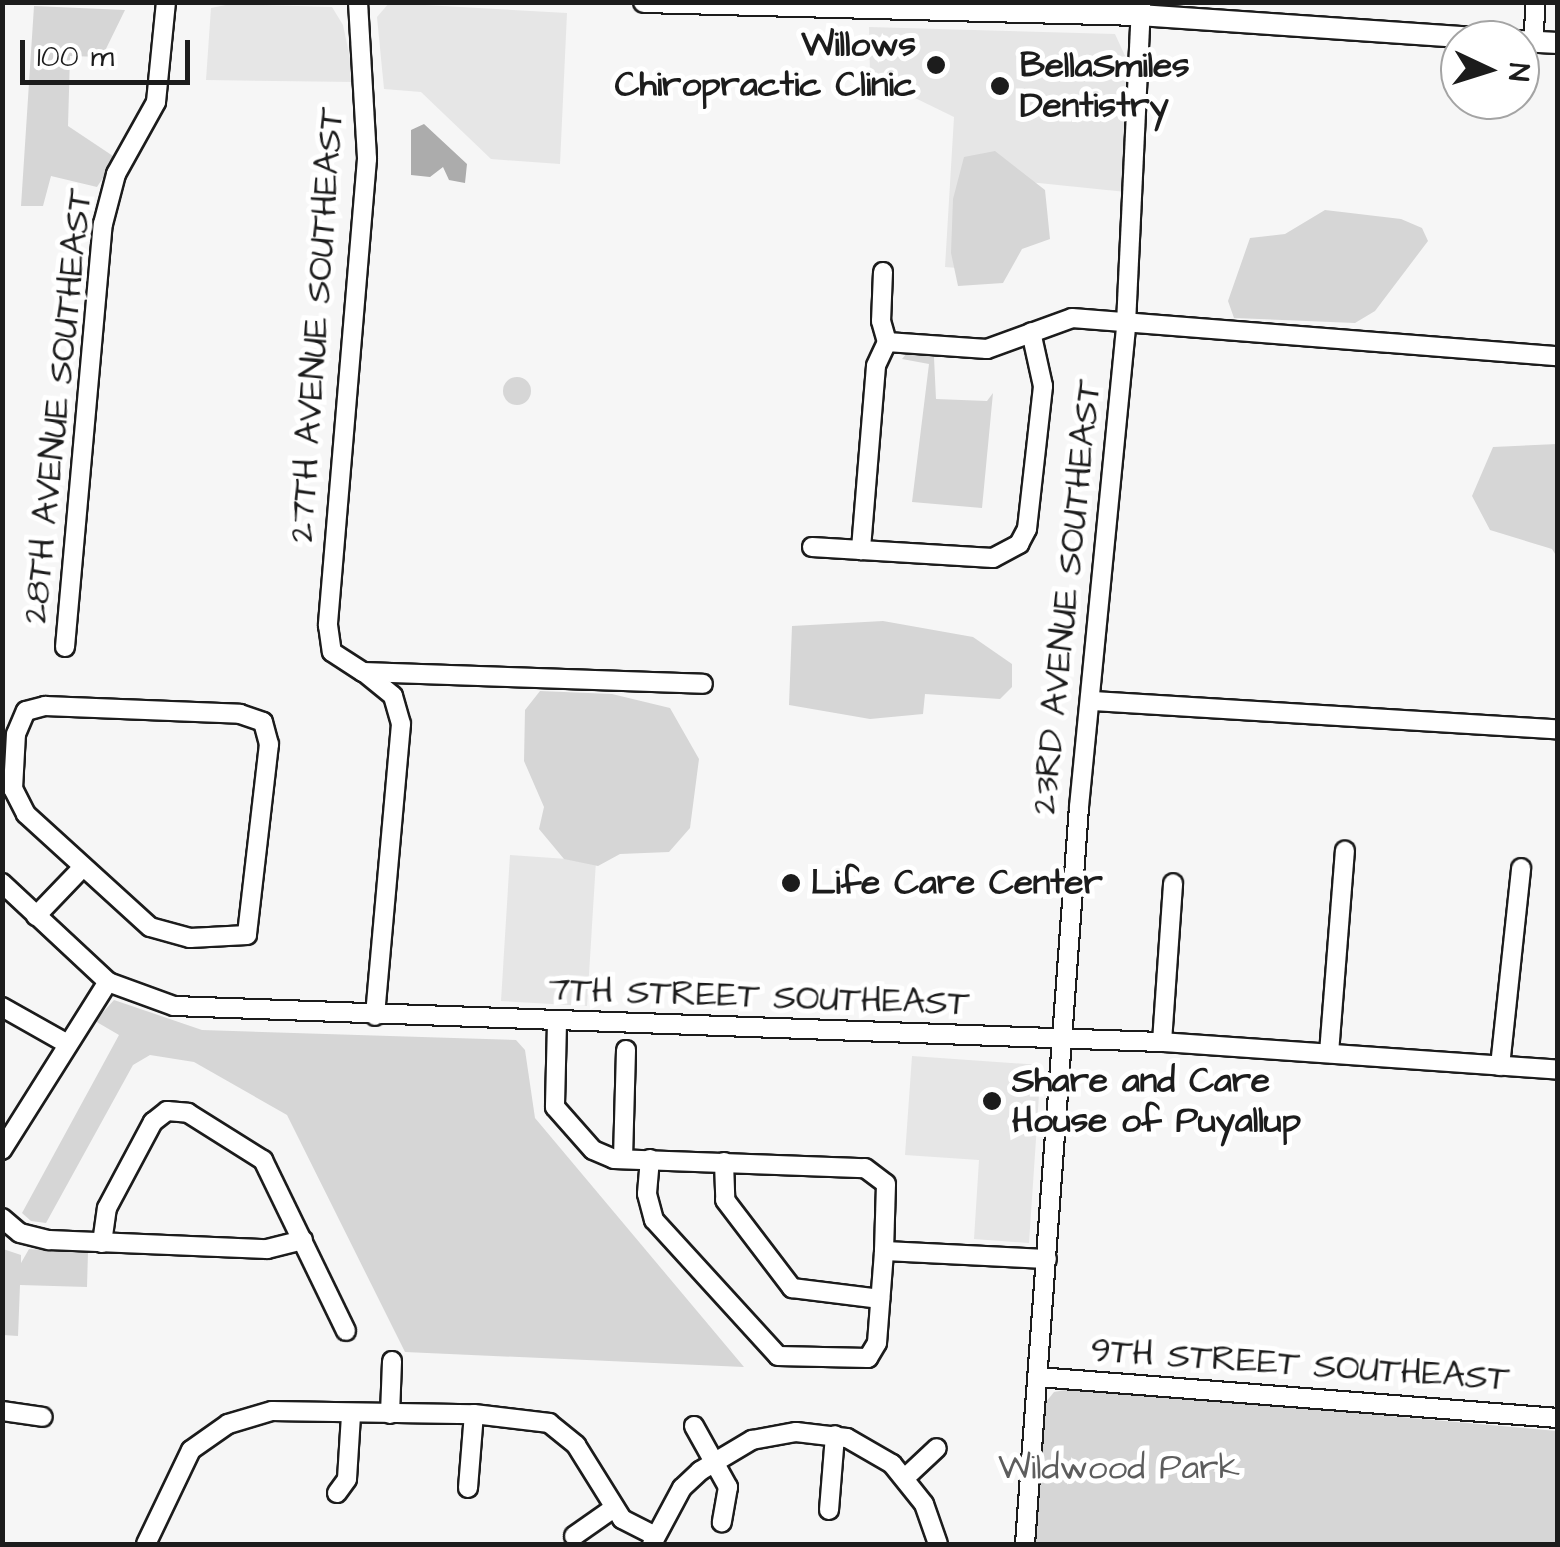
<!DOCTYPE html>
<style>
body{margin:0}
#map{position:relative;width:1560px;height:1547px;overflow:hidden;background:#f6f6f6;font-family:"Architects Daughter",sans-serif}
div>[style]{position:absolute}
[style*='--x']{left:calc(var(--x)*1px);top:calc(var(--y)*1px);width:calc(var(--w)*1px);rotate:calc(var(--a)*1deg)}
.built>*{inset:0;background:#e6e6e6}
.green>*{inset:0;background:#d6d6d6}
.round{border-radius:50%}
.water>*{inset:0;background:#acacac}
.roads{filter:drop-shadow(2px 0 #1c1c1c) drop-shadow(-2px 0 #1c1c1c) drop-shadow(0 2px #1c1c1c) drop-shadow(0 -2px #1c1c1c)}
.minor>*{height:18px;margin:-9px;padding:0 9px;transform-origin:9px;border-radius:9px;background:#fff}
.major>*{height:20px;margin:-10px;padding:0 10px;transform-origin:10px;border-radius:10px;background:#fff}
.dots>*{width:28px;height:28px;translate:-50% -50%;box-sizing:border-box;border:5px solid #fff;border-radius:50%}
span{translate:-50% -50%;white-space:nowrap;text-align:center;line-height:1.15;-webkit-text-stroke:10px #fff;paint-order:stroke}
.poi-label{font-size:35px;color:#1c1c1c;font-weight:700}
.right{translate:-100% -50%;text-align:right}
.left{translate:0 -50%;text-align:left}
.street-label{font-size:35px;color:#1c1c1c}
.park-label{font-size:35px;color:#5d5d5d}
.frame{position:absolute;inset:0;border:5px solid #1c1c1c;pointer-events:none}
.north{position:absolute;left:1440px;top:20px;width:100px;height:100px;box-sizing:border-box;background:#fff;border:2px solid #a4a4a4;border-radius:50%;rotate:94deg;font-size:28px;font-weight:700;line-height:40px;text-align:center;color:#1c1c1c}
.north::after{content:'';display:block;margin:auto;width:35px;height:45px;background:#1c1c1c;clip-path:polygon(50% 0,100% 100%,50% 72%,0 100%)}
.scale{position:absolute;left:20px;top:40px;width:170px;height:45px;box-sizing:border-box;border:5px solid #1c1c1c;border-top:0;padding-left:12px;font-size:30px;line-height:35px;white-space:nowrap;color:#1c1c1c;-webkit-text-stroke:8px #fff;paint-order:stroke}
</style>
<div id="map">
<div class="built">
<i style="clip-path:polygon(389px 3px,567px 13px,560px 164px,491px 159px,421px 92px,384px 89px,377px 17px)"></i>
<i style="clip-path:polygon(231px 4px,332px 7px,343px 25px,355px 82px,206px 80px,211px 8px)"></i>
<i style="clip-path:polygon(869px 27px,1115px 34px,1126px 58px,1126px 192px,1019px 181px,1007px 272px,945px 267px,954px 117px,870px 76px)"></i>
<i style="clip-path:polygon(510px 855px,596px 861px,587px 1006px,501px 1001px)"></i>
<i style="clip-path:polygon(912px 1056px,1041px 1065px,1029px 1243px,974px 1239px,979px 1160px,905px 1155px)"></i>
</div>
<div class="green">
<i style="clip-path:polygon(34px 6px,125px 10px,102px 57px,70px 56px,68px 126px,116px 158px,97px 187px,51px 176px,43px 206px,21px 206px)"></i>
<i style="clip-path:polygon(995px 151px,1045px 190px,1050px 239px,1022px 249px,1003px 283px,958px 286px,951px 253px,953px 199px,964px 157px)"></i>
<i style="clip-path:polygon(1325px 210px,1401px 219px,1422px 228px,1428px 241px,1375px 311px,1355px 323px,1234px 318px,1228px 301px,1250px 238px,1285px 234px)"></i>
<i style="clip-path:polygon(907px 353px,934px 357px,936px 399px,987px 401px,993px 393px,982px 508px,912px 502px,929px 364px,902px 359px)"></i>
<i class="round" style="left:503px;top:377px;width:28px;height:28px"></i>
<i style="clip-path:polygon(1557px 444px,1558px 444px,1557px 557px,1552px 549px,1490px 530px,1472px 496px,1493px 447px)"></i>
<i style="clip-path:polygon(883px 621px,973px 637px,1012px 664px,1012px 687px,1000px 699px,925px 694px,923px 714px,870px 719px,789px 705px,792px 626px)"></i>
<i style="clip-path:polygon(540px 691px,612px 694px,670px 708px,699px 759px,690px 828px,669px 852px,620px 854px,598px 866px,564px 859px,539px 829px,544px 807px,524px 761px,525px 710px)"></i>
<i style="clip-path:polygon(114px 1000px,202px 1030px,516px 1040px,525px 1050px,535px 1118px,744px 1367px,405px 1352px,287px 1115px,194px 1062px,150px 1055px,133px 1065px,46px 1223px,31px 1221px,22px 1213px,119px 1035px,95px 1021px)"></i>
<i style="clip-path:polygon(3px 1249px,21px 1255px,21px 1263px,29px 1249px,88px 1252px,87px 1287px,20px 1285px,18px 1336px,3px 1335px)"></i>
<i style="clip-path:polygon(1076px 1388px,1557px 1431px,1557px 1544px,1035px 1544px,1046px 1402px,1054px 1392px)"></i>
</div>
<div class="water">
<i style="clip-path:polygon(424px 124px,467px 164px,465px 183px,449px 180px,443px 167px,430px 177px,411px 175px,411px 130px)"></i>
</div>
<div class="roads">
<div class="minor">
<i style="--x:358;--y:2;--w:157;--a:86.7"></i>
<i style="--x:367;--y:159;--w:468;--a:94.8"></i>
<i style="--x:328;--y:625;--w:27;--a:82"></i>
<i style="--x:332;--y:652;--w:37;--a:33"></i>
<i style="--x:363;--y:672;--w:340;--a:2"></i>
<i style="--x:1534;--y:42;--w:40;--a:-88.6"></i>
<i style="--x:883;--y:272;--w:49;--a:92.3"></i>
<i style="--x:881;--y:321;--w:22;--a:74"></i>
<i style="--x:887;--y:342;--w:26;--a:115"></i>
<i style="--x:876;--y:366;--w:185;--a:94.7"></i>
<i style="--x:861;--y:550;--w:132;--a:3.5"></i>
<i style="--x:993;--y:558;--w:30;--a:-28"></i>
<i style="--x:1019;--y:544;--w:17;--a:-62"></i>
<i style="--x:1027;--y:529;--w:144;--a:-83.6"></i>
<i style="--x:1043;--y:386;--w:55;--a:-102.5"></i>
<i style="--x:887;--y:342;--w:100;--a:4"></i>
<i style="--x:987;--y:349;--w:90;--a:-20"></i>
<i style="--x:1072;--y:318;--w:487;--a:4.5"></i>
<i style="--x:812;--y:547;--w:49;--a:3.5"></i>
<i style="--x:65;--y:647;--w:425;--a:-84.9"></i>
<i style="--x:103;--y:224;--w:52;--a:-75.4"></i>
<i style="--x:116;--y:174;--w:82;--a:-60.9"></i>
<i style="--x:156;--y:102;--w:100;--a:-84.3"></i>
<i style="--x:365;--y:673;--w:36;--a:39"></i>
<i style="--x:393;--y:696;--w:29;--a:74"></i>
<i style="--x:401;--y:724;--w:293;--a:95.1"></i>
<i style="--x:1094;--y:701;--w:465;--a:3.5"></i>
<i style="--x:45;--y:706;--w:195;--a:2.3"></i>
<i style="--x:240;--y:714;--w:24;--a:19"></i>
<i style="--x:263;--y:722;--w:23;--a:75"></i>
<i style="--x:269;--y:744;--w:192;--a:96.6"></i>
<i style="--x:247;--y:935;--w:57;--a:177"></i>
<i style="--x:190;--y:938;--w:41;--a:-164.6"></i>
<i style="--x:150;--y:927;--w:168;--a:-137.7"></i>
<i style="--x:26;--y:814;--w:28;--a:-117"></i>
<i style="--x:13;--y:789;--w:55;--a:-86.9"></i>
<i style="--x:16;--y:734;--w:25;--a:-67"></i>
<i style="--x:26;--y:711;--w:20;--a:-15"></i>
<i style="--x:2;--y:883;--w:145;--a:43"></i>
<i style="--x:108;--y:982;--w:70;--a:20"></i>
<i style="--x:174;--y:1006;--w:989;--a:2.09"></i>
<i style="--x:1162;--y:1042;--w:397;--a:4"></i>
<i style="--x:36;--y:916;--w:66;--a:-46.2"></i>
<i style="--x:2;--y:1007;--w:73;--a:29.4"></i>
<i style="--x:557;--y:1023;--w:84;--a:91.4"></i>
<i style="--x:555;--y:1107;--w:57;--a:48.5"></i>
<i style="--x:593;--y:1150;--w:23;--a:23"></i>
<i style="--x:614;--y:1159;--w:251;--a:2.1"></i>
<i style="--x:865;--y:1168;--w:26;--a:37"></i>
<i style="--x:886;--y:1184;--w:67;--a:91.7"></i>
<i style="--x:884;--y:1251;--w:163;--a:2.8"></i>
<i style="--x:1162;--y:1042;--w:159;--a:-86"></i>
<i style="--x:1329;--y:1053;--w:203;--a:-85.5"></i>
<i style="--x:1500;--y:1066;--w:199;--a:-83.9"></i>
<i style="--x:2;--y:1150;--w:199;--a:-57.8"></i>
<i style="--x:623;--y:1158;--w:108;--a:-88.4"></i>
<i style="--x:650;--y:1159;--w:35;--a:95"></i>
<i style="--x:647;--y:1194;--w:27;--a:75"></i>
<i style="--x:654;--y:1220;--w:184;--a:47.6"></i>
<i style="--x:778;--y:1356;--w:90;--a:1.3"></i>
<i style="--x:868;--y:1358;--w:17;--a:-59"></i>
<i style="--x:877;--y:1343;--w:92;--a:-85.6"></i>
<i style="--x:724;--y:1162;--w:38;--a:88"></i>
<i style="--x:725;--y:1200;--w:111;--a:52.7"></i>
<i style="--x:792;--y:1288;--w:89;--a:7.1"></i>
<i style="--x:2;--y:1218;--w:23;--a:40"></i>
<i style="--x:20;--y:1233;--w:30;--a:14"></i>
<i style="--x:49;--y:1240;--w:218;--a:2.4"></i>
<i style="--x:267;--y:1249;--w:37;--a:-14"></i>
<i style="--x:102;--y:1243;--w:35;--a:-82"></i>
<i style="--x:107;--y:1208;--w:98;--a:-61.9"></i>
<i style="--x:153;--y:1122;--w:18;--a:-38"></i>
<i style="--x:167;--y:1111;--w:21;--a:5"></i>
<i style="--x:188;--y:1113;--w:89;--a:32.1"></i>
<i style="--x:263;--y:1160;--w:190;--a:64.1"></i>
<i style="--x:1038;--y:1377;--w:522;--a:4.51"></i>
<i style="--x:2;--y:1411;--w:41;--a:8.3"></i>
<i style="--x:390;--y:1414;--w:53;--a:-87.8"></i>
<i style="--x:694;--y:1426;--w:70;--a:60.9"></i>
<i style="--x:728;--y:1487;--w:36;--a:100"></i>
<i style="--x:906;--y:1477;--w:42;--a:-43.1"></i>
<i style="--x:468;--y:1488;--w:74;--a:-85.4"></i>
<i style="--x:337;--y:1493;--w:17;--a:-54"></i>
<i style="--x:347;--y:1479;--w:64;--a:-86.4"></i>
<i style="--x:829;--y:1510;--w:75;--a:-85.4"></i>
<i style="--x:574;--y:1536;--w:49;--a:-35"></i>
<i style="--x:146;--y:1544;--w:104;--a:-64.4"></i>
<i style="--x:191;--y:1450;--w:45;--a:-35.1"></i>
<i style="--x:228;--y:1424;--w:46;--a:-16.5"></i>
<i style="--x:272;--y:1411;--w:202;--a:0.9"></i>
<i style="--x:474;--y:1414;--w:76;--a:6.8"></i>
<i style="--x:549;--y:1423;--w:35;--a:39"></i>
<i style="--x:576;--y:1445;--w:87;--a:58.1"></i>
<i style="--x:622;--y:1519;--w:37;--a:27"></i>
<i style="--x:652;--y:1544;--w:64;--a:-61.8"></i>
<i style="--x:682;--y:1488;--w:25;--a:-43"></i>
<i style="--x:700;--y:1471;--w:61;--a:-30.8"></i>
<i style="--x:752;--y:1440;--w:45;--a:-10.3"></i>
<i style="--x:796;--y:1432;--w:51;--a:6.7"></i>
<i style="--x:847;--y:1438;--w:52;--a:30"></i>
<i style="--x:892;--y:1464;--w:51;--a:51.3"></i>
<i style="--x:924;--y:1504;--w:42;--a:70.7"></i>
<i style="--x:1025;--y:1544;--w:739;--a:-85.81"></i>
<i style="--x:1079;--y:807;--w:485;--a:-84.4"></i>
<i style="--x:1126;--y:324;--w:322;--a:-87.3"></i>
</div>
<div class="major">
<i style="--x:644;--y:2;--w:495;--a:1.5"></i>
<i style="--x:1139;--y:15;--w:370;--a:3.9"></i>
<i style="--x:1520;--y:41;--w:38;--a:3"></i>
</div>
</div>
<div class="dots">
<i style="left:936px;top:65px;background:#1c1c1c"></i>
<i style="left:1000px;top:86px;background:#1c1c1c"></i>
<i style="left:791px;top:883px;background:#1c1c1c"></i>
<i style="left:992px;top:1101px;background:#1c1c1c"></i>
</div>
<div class="poi-label">
<span class="right" style="left:916px;top:65px">Willows<br>Chiropractic Clinic</span>
<span class="left" style="left:1020px;top:86px">BellaSmiles<br>Dentistry</span>
<span class="left" style="left:811px;top:883px">Life Care Center</span>
<span class="left" style="left:1012px;top:1101px">Share and Care<br>House of Puyallup</span>
</div>
<div class="street-label">
<span style="left:317px;top:325px;rotate:-86deg">27TH AVENUE SOUTHEAST</span>
<span style="left:58px;top:406px;rotate:-84deg">28TH AVENUE SOUTHEAST</span>
<span style="left:1067px;top:597px;rotate:-84deg">23RD AVENUE SOUTHEAST</span>
<span style="left:759px;top:997px;rotate:2deg">7TH STREET SOUTHEAST</span>
<span style="left:1300px;top:1365px;rotate:4deg">9TH STREET SOUTHEAST</span>
</div>
<div class="park-label">
<span style="left:1119px;top:1468px">Wildwood Park</span>
</div>
<div class="frame"></div>
<div class="north">N</div>
<div class="scale">100 m</div>
</div>
